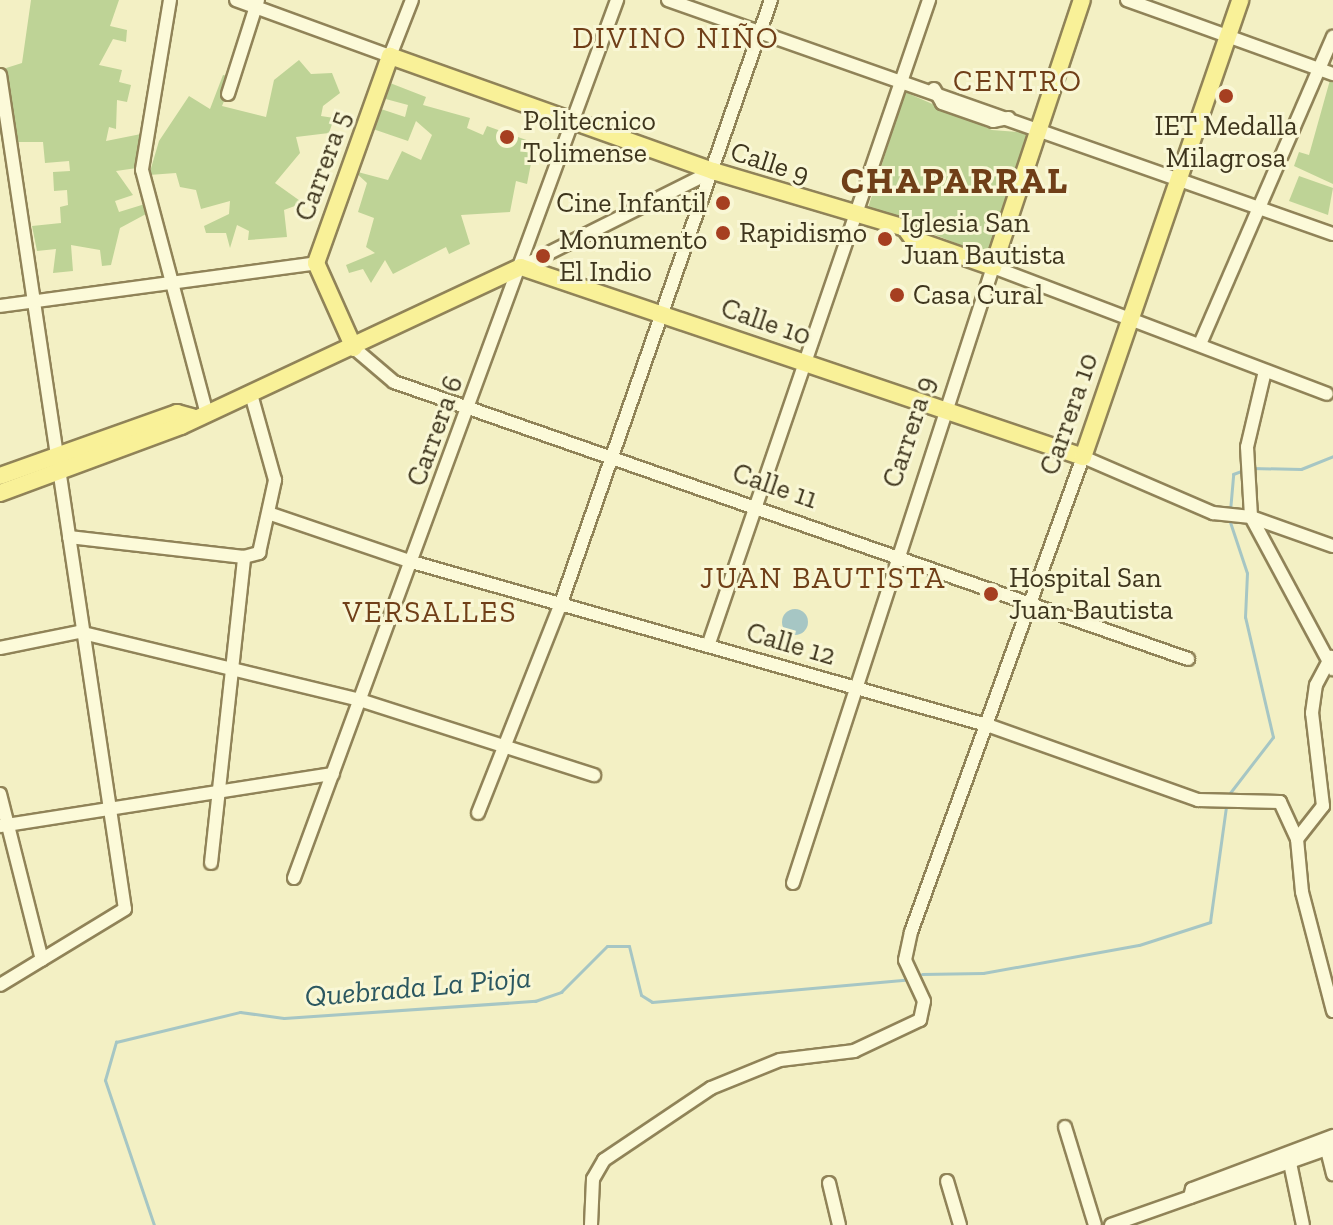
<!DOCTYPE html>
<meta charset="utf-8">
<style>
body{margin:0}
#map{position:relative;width:1333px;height:1225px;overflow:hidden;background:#f3f0c4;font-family:"Zilla Slab",serif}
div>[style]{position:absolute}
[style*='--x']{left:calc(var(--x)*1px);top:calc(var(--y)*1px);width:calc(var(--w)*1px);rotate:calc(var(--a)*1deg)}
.green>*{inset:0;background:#bed396}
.water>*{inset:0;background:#a6c6c4}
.round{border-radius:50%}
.stream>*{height:3px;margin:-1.5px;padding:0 1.5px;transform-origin:1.5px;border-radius:1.5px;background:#a6c6c4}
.roads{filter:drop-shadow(2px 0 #908358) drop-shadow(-2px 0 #908358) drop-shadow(0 2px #908358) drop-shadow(0 -2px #908358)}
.minor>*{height:12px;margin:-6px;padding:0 6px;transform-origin:6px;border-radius:6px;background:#fcfad9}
.major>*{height:16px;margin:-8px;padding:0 8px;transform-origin:8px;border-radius:8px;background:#f9f198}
.dots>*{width:22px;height:22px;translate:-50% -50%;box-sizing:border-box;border:4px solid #f9f7d5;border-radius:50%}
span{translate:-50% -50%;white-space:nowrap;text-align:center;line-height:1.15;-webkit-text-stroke:6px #f9f7d5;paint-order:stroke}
.poi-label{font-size:28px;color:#3e351d}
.left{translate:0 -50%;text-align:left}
.right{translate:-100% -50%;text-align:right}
.street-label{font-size:28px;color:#3e351d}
.neighbourhood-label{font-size:30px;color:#703f18;letter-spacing:2px}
.water-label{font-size:30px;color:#2b5760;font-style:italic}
.district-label{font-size:36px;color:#703f18;font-weight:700;letter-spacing:2px}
</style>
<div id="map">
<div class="green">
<i style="clip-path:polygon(31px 0,119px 0,110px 26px,127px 30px,126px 42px,113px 39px,99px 65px,122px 70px,119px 82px,131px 85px,127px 102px,117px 100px,116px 129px,109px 127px,106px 141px,141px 134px,137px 168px,116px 171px,133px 195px,115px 201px,119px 212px,145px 204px,146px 214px,120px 228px,111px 265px,102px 266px,100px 250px,71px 245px,73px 271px,53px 273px,56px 249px,37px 251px,32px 226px,61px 223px,60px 207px,68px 205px,67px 190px,54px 191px,53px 172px,70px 171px,69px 161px,45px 163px,43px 142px,15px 142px,3px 69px,22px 63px)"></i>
<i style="clip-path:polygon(299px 60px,311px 74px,332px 73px,340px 93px,323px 106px,321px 116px,334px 118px,329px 133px,296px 137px,300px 153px,275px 183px,303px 203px,284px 210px,287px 237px,248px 240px,249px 231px,237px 225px,230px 248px,226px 233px,206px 233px,204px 226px,229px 214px,230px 201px,201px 209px,196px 190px,180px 187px,176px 173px,149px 175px,159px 141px,189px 96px,210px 109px,223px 75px,234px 77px,222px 106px,266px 117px,274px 80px)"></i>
<i style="clip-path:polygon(390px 74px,390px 83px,426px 97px,423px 105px,470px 118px,467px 128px,483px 135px,487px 126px,535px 143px,527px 184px,516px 181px,510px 212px,461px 215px,470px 244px,449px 254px,446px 247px,393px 274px,385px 260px,371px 283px,363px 269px,349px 273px,346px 265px,375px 253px,366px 247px,374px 218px,358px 212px,367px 183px,354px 171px,388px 180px,402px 151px,421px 160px,432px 135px,416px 121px,408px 141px,370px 128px,378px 108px,405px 117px,408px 105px,382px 98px)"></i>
<i style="clip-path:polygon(1330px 80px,1333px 81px,1333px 184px,1294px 166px,1299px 152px,1309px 155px)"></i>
<i style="clip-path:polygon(905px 92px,992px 130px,1030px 133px,988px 256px,868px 208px)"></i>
<i style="clip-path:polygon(1299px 176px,1333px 188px,1328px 215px,1289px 201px)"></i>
</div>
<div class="water">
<i class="round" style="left:782px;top:609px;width:26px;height:26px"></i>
</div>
<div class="stream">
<i style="--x:1251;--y:468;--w:50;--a:1.1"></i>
<i style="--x:1301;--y:469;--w:35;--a:-22"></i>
<i style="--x:1230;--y:511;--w:37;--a:-85"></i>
<i style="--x:1233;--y:474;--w:12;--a:-20"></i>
<i style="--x:1226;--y:798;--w:77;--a:-52.4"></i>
<i style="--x:1273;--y:737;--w:123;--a:-103.1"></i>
<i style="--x:1245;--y:617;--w:44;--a:-87.4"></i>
<i style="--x:1247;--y:573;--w:57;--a:-108.4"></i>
<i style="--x:922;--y:974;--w:61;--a:-0.9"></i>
<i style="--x:983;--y:973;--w:158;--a:-10.2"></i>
<i style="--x:1139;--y:945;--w:75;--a:-17.9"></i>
<i style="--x:1210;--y:922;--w:117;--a:-82.1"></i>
<i style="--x:154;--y:1225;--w:153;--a:-108.7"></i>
<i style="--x:105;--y:1080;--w:40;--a:-74"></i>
<i style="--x:116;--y:1042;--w:128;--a:-13.6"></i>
<i style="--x:240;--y:1012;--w:44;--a:7.8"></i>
<i style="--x:284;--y:1018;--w:252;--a:-3.9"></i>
<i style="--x:535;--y:1001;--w:28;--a:-19"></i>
<i style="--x:561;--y:992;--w:65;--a:-45"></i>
<i style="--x:607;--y:946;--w:22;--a:0"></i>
<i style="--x:629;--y:946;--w:50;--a:76.2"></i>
<i style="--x:641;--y:995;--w:13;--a:32"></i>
<i style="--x:652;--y:1002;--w:254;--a:-5"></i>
</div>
<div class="roads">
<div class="minor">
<i style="--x:170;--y:0;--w:172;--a:99.4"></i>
<i style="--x:142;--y:170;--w:249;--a:75.1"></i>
<i style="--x:236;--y:0;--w:164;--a:20"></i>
<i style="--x:390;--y:56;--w:60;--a:-68.6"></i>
<i style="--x:668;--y:0;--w:705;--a:19.39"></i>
<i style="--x:1127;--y:0;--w:219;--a:19.8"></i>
<i style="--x:0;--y:75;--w:843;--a:81.48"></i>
<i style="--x:125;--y:909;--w:146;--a:148.7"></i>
<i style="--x:934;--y:89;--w:16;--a:60"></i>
<i style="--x:942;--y:103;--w:54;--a:19.4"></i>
<i style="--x:993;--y:121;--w:16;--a:-11"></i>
<i style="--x:228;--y:94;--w:99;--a:-72.3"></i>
<i style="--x:521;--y:267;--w:215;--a:-26.6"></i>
<i style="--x:0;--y:306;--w:319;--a:-7.7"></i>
<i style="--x:1200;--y:344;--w:335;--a:-66.6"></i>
<i style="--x:354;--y:348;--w:52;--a:40.4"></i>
<i style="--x:394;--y:382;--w:841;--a:19.23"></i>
<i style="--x:1265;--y:371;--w:78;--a:103.3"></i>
<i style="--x:1247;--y:447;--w:70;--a:86.7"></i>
<i style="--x:1251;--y:517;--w:173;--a:61.7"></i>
<i style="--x:271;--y:514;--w:149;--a:18.8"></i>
<i style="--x:412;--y:562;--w:601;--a:15.84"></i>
<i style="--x:990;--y:726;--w:221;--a:19.6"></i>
<i style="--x:1198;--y:800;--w:82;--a:1.4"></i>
<i style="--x:1280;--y:802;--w:41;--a:65.3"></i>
<i style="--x:1297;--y:839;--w:53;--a:84.6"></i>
<i style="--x:1302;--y:892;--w:123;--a:75.4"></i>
<i style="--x:69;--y:537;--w:176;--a:6.5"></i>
<i style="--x:244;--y:557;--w:16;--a:-15"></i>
<i style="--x:259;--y:553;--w:75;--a:-77.6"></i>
<i style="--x:275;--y:480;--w:89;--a:-105.6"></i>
<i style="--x:708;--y:646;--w:683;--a:-71.11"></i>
<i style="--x:0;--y:648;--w:81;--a:-11.4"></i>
<i style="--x:79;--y:632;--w:289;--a:13.6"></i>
<i style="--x:360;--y:700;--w:246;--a:17.8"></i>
<i style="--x:0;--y:794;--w:171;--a:75.8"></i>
<i style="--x:478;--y:813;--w:226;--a:-68.4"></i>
<i style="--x:561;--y:603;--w:639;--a:-70.8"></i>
<i style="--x:0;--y:826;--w:337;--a:-8.9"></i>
<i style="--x:1297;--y:839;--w:42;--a:-51.8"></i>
<i style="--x:1323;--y:806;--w:94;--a:-96.7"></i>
<i style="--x:1312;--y:713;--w:28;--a:-82"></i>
<i style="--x:1316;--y:685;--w:32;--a:-62"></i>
<i style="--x:211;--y:863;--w:308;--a:-83.8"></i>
<i style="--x:294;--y:878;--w:936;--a:-69.8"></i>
<i style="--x:793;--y:883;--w:648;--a:-72.01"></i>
<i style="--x:993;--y:267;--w:357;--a:20.8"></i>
<i style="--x:1065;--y:1127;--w:102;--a:73"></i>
<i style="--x:1327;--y:1150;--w:25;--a:76"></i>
<i style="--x:1290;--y:1163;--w:63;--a:78.2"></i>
<i style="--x:947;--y:1181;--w:46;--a:73.5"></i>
<i style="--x:829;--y:1183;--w:43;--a:76.6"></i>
<i style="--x:1190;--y:1197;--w:8;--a:-76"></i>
<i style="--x:1192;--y:1189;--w:151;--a:-20.6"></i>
<i style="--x:591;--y:1225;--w:46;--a:-87.5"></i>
<i style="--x:593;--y:1179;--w:22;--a:-60"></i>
<i style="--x:604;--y:1160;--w:129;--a:-33.9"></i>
<i style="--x:711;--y:1088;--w:74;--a:-22.1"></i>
<i style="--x:780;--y:1060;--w:75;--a:-6.9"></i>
<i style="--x:854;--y:1051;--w:73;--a:-25.2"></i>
<i style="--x:920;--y:1020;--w:19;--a:-78"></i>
<i style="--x:924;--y:1001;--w:45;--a:-114.9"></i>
<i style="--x:905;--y:960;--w:29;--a:-78"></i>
<i style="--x:911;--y:932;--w:505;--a:-70.09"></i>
<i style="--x:1083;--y:457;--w:142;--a:23.3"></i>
<i style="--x:1213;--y:513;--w:38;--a:6"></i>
<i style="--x:1251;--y:517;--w:87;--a:19.5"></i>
<i style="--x:1111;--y:1225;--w:235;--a:-19.4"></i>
</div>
<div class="major">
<i style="--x:354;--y:348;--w:93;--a:-114.1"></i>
<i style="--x:316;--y:263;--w:220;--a:-70.3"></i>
<i style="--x:390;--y:56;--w:343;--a:19.6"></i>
<i style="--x:713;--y:171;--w:200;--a:16.5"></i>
<i style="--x:905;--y:228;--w:14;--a:54"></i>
<i style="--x:913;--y:239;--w:85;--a:19.3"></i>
<i style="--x:993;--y:267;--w:281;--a:-71.6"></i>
<i style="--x:0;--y:476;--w:188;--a:-19.6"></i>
<i style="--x:177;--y:413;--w:16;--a:15"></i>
<i style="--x:0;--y:493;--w:193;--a:-20.3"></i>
<i style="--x:181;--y:426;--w:375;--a:-25.1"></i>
<i style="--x:521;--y:267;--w:593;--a:18.68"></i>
<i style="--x:1083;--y:457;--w:483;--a:-71"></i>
</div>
</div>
<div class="dots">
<i style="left:1226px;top:96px;background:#a63f21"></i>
<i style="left:507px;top:137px;background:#a63f21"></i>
<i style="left:723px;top:203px;background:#a63f21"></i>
<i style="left:723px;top:233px;background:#a63f21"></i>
<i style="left:885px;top:239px;background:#a63f21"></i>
<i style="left:543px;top:256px;background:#a63f21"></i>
<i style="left:897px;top:295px;background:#a63f21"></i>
<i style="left:991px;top:594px;background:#a63f21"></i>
</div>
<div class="poi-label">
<span class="left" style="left:523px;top:137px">Politecnico<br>Tolimense</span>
<span style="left:1226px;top:142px">IET Medalla<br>Milagrosa</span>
<span class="right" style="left:707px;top:203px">Cine Infantil</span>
<span class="left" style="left:901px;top:239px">Iglesia San<br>Juan Bautista</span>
<span class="left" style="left:739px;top:233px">Rapidismo</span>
<span class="left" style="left:559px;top:256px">Monumento<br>El Indio</span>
<span class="left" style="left:913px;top:295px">Casa Cural</span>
<span class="left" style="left:1009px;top:594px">Hospital San<br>Juan Bautista</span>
</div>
<div class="street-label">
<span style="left:770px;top:163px;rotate:18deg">Calle 9</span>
<span style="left:323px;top:166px;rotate:-70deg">Carrera 5</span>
<span style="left:766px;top:322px;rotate:19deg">Calle 10</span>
<span style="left:1069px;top:414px;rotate:-71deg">Carrera 10</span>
<span style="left:435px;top:431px;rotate:-70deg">Carrera 6</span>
<span style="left:909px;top:432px;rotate:-72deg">Carrera 9</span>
<span style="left:775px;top:486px;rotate:19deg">Calle 11</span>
<span style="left:791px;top:644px;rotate:16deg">Calle 12</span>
</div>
<div class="neighbourhood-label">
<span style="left:676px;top:38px">DIVINO NIÑO</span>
<span style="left:1018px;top:81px">CENTRO</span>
<span style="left:823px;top:578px">JUAN BAUTISTA</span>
<span style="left:430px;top:612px">VERSALLES</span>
</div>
<div class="water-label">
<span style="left:418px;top:987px;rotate:-5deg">Quebrada La Pioja</span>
</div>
<div class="district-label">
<span style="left:955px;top:181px">CHAPARRAL</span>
</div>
</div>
